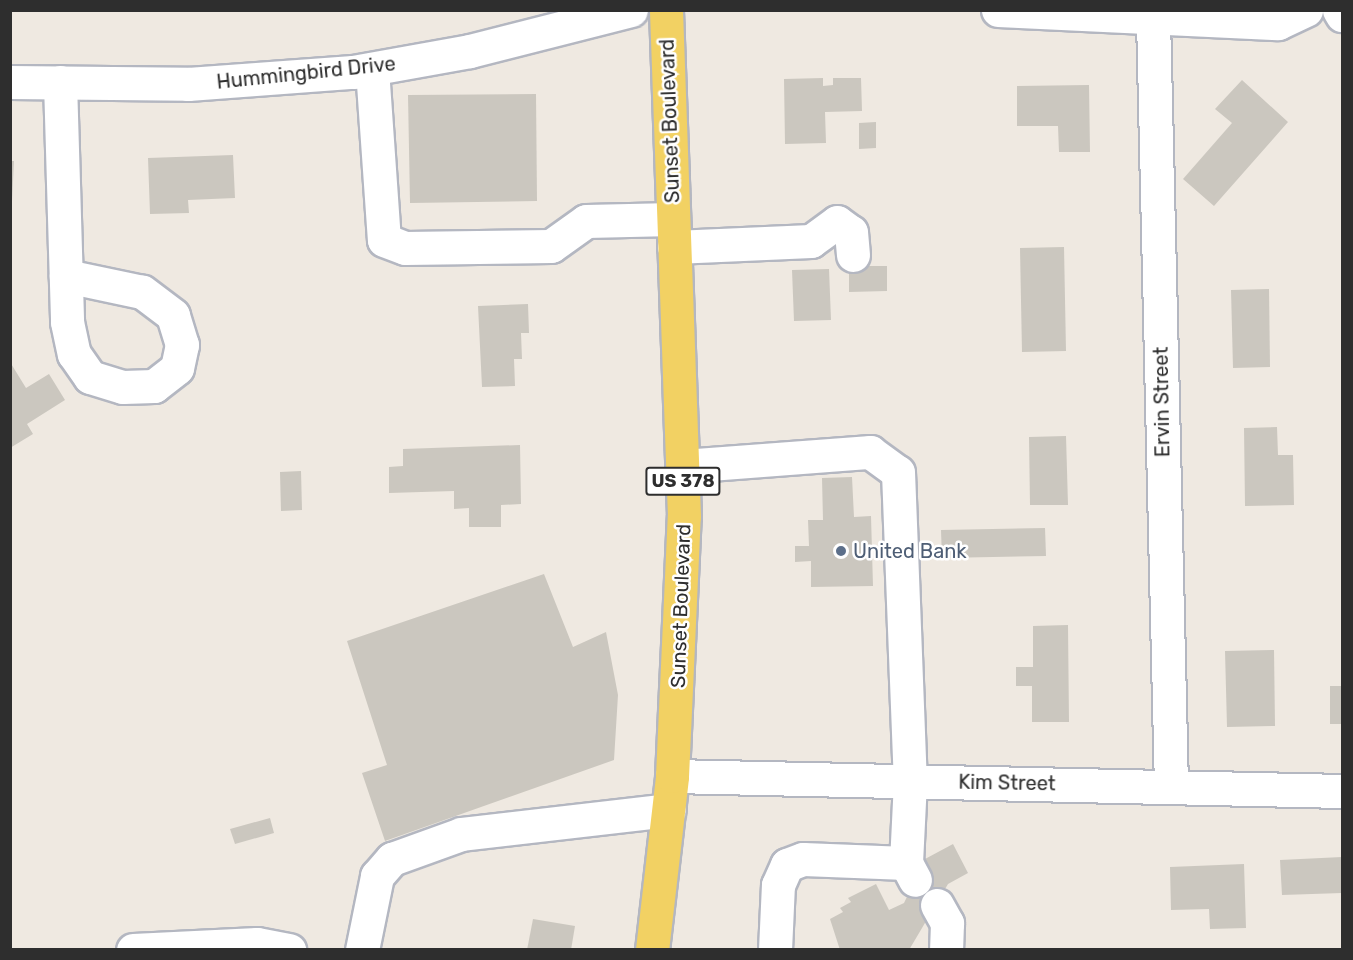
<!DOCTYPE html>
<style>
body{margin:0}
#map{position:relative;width:1353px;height:960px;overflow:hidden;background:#efe9e1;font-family:Rubik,sans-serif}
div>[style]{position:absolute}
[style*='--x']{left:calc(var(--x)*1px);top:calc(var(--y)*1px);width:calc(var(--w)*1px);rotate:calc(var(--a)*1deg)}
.building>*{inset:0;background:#cbc7bf}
.roads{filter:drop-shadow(2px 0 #b4b7c1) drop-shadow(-2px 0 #b4b7c1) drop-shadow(0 2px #b4b7c1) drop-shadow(0 -2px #b4b7c1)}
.minor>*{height:33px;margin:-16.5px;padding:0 16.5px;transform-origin:16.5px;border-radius:16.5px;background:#fff}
.major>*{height:33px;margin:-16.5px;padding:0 16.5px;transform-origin:16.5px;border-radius:16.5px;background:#f2d163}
.dots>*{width:16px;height:16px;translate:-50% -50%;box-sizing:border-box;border:3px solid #fff;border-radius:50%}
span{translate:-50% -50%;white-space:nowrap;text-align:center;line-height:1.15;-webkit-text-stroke:5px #fff;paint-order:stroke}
.shield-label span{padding:2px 4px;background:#fff;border:2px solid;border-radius:4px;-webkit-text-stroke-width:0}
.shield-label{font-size:18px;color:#2e2e2e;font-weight:700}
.street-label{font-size:20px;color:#2e2e2e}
.service-label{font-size:20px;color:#4e5e75}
.left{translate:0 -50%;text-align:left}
.frame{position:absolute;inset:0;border:12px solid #2e2e2e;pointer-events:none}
</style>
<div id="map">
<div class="building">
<i style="clip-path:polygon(823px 78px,823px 86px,833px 85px,833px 78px,861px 78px,862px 111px,825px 112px,826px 143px,785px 144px,784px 79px)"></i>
<i style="clip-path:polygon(1242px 80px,1288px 122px,1214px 206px,1183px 179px,1232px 123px,1215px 109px)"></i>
<i style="clip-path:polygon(1089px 85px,1090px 152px,1059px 152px,1058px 126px,1017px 126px,1017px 86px)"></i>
<i style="clip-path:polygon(536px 94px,537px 201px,410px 203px,408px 95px)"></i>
<i style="clip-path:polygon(876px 122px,876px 148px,859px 149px,859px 123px)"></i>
<i style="clip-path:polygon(233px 155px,235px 198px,188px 200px,189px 213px,150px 214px,148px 158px)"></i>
<i style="clip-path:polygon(10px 161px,14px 161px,12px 201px,10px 201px)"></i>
<i style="clip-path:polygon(1064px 247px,1066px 351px,1022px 352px,1020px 248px)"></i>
<i style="clip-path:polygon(849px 266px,887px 266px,887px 291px,849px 292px)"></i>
<i style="clip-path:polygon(829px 269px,831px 320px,794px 321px,792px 270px)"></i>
<i style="clip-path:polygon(1269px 289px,1270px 367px,1233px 368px,1231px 290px)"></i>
<i style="clip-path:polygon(528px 304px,529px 333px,521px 333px,522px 359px,514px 359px,515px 386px,482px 387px,478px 306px)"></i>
<i style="clip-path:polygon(10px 362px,26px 388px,49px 374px,65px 400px,27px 424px,33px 434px,10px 448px)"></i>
<i style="clip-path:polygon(1277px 427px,1278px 455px,1293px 455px,1294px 505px,1245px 506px,1244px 428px)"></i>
<i style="clip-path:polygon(1066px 436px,1068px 505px,1030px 505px,1029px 437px)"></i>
<i style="clip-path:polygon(520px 445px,521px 504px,501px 505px,501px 527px,469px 527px,469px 508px,454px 509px,454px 491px,389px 493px,389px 467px,403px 466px,403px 449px)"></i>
<i style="clip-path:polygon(301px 471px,302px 510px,281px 511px,280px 472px)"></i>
<i style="clip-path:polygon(852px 477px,854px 517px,871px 516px,873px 586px,811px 587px,811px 561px,795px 562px,795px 546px,809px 546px,808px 520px,823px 520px,822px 478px)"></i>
<i style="clip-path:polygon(1045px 528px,1046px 556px,942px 558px,941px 530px)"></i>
<i style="clip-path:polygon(544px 574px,573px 647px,606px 632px,618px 695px,614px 760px,385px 841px,362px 773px,387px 765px,347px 641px)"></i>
<i style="clip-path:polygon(1068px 625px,1069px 722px,1032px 722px,1032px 686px,1016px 686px,1016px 667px,1033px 667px,1033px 626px)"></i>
<i style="clip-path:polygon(1274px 650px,1275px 726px,1227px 727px,1225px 651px)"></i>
<i style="clip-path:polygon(1330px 686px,1342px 686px,1342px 724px,1330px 724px)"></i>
<i style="clip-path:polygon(270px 818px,274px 833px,235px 844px,230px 829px)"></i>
<i style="clip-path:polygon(953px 844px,968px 873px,948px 884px,909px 950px,840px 950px,830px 919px,843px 912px,840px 908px,851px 902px,848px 898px,876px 884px,889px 910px,904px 903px,925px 859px)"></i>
<i style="clip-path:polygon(1342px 857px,1342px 893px,1282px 895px,1280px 860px)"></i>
<i style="clip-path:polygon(1244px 864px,1246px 928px,1210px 929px,1209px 909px,1171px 910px,1170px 867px)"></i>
<i style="clip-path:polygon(533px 919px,575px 926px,571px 950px,527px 950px)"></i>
</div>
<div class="roads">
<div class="minor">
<i style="--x:998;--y:10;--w:280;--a:2.7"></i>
<i style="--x:1278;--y:23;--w:31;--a:-25"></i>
<i style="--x:1339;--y:10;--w:6;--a:59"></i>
<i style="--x:1153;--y:18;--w:769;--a:88.66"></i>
<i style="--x:372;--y:69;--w:171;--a:86"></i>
<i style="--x:384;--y:240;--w:22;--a:21"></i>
<i style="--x:405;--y:248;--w:146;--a:-0.8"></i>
<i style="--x:551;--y:246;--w:43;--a:-35.5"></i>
<i style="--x:586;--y:221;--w:87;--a:-1.3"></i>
<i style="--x:10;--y:82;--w:178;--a:0.6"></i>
<i style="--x:188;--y:84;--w:165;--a:-4.2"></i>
<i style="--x:353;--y:72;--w:119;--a:-10.2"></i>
<i style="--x:470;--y:51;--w:166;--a:-14.3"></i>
<i style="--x:60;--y:82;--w:240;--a:88.3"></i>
<i style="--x:67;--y:322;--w:33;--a:78"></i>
<i style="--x:74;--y:354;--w:28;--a:55"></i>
<i style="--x:90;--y:377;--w:34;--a:17"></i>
<i style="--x:123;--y:387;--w:31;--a:-2"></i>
<i style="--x:154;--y:386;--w:29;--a:-38"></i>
<i style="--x:177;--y:368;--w:24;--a:-78"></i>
<i style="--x:182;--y:345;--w:31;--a:-107"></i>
<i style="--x:173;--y:315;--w:39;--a:-143"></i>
<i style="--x:142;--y:292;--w:78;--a:-168.1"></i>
<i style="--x:674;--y:247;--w:137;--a:-2.5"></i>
<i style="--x:811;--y:241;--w:32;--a:-36"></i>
<i style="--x:837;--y:222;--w:17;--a:36"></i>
<i style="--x:851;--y:232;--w:23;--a:85"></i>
<i style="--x:683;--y:466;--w:188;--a:-4.3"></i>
<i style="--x:870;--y:452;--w:34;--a:36"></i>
<i style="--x:898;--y:472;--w:309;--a:87.8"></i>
<i style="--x:910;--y:781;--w:82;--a:92.8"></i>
<i style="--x:906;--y:863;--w:19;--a:62"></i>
<i style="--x:672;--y:776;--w:670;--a:1.28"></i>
<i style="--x:937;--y:905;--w:21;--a:61"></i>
<i style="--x:947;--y:923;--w:27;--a:92"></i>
<i style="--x:133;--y:950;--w:124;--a:-2.8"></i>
<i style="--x:257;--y:944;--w:33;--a:11"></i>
<i style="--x:362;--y:950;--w:76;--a:-78.5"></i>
<i style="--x:377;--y:876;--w:23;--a:-49"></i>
<i style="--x:392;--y:859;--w:73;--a:-19.9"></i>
<i style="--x:461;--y:834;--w:209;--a:-6.6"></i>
<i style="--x:775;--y:950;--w:65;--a:-87.4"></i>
<i style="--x:778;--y:885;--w:22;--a:-66"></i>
<i style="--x:787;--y:865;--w:17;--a:-21"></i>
<i style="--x:803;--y:859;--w:103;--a:2.2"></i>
</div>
<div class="major">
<i style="--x:652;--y:950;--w:175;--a:-83.4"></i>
<i style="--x:672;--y:776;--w:260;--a:-87.4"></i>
<i style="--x:684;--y:516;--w:506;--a:-92.04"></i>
</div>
</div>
<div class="dots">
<i style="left:841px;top:551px;background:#5c6f8a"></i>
</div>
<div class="shield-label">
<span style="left:683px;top:481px">US 378</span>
</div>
<div class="street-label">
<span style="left:306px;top:73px;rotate:-6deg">Hummingbird Drive</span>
<span style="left:670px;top:121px;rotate:-92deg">Sunset Boulevard</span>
<span style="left:1162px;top:402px;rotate:-91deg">Ervin Street</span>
<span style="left:681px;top:606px;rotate:-88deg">Sunset Boulevard</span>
<span style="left:1007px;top:783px;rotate:1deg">Kim Street</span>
</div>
<div class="service-label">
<span class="left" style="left:853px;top:551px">United Bank</span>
</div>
<div class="frame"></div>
</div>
